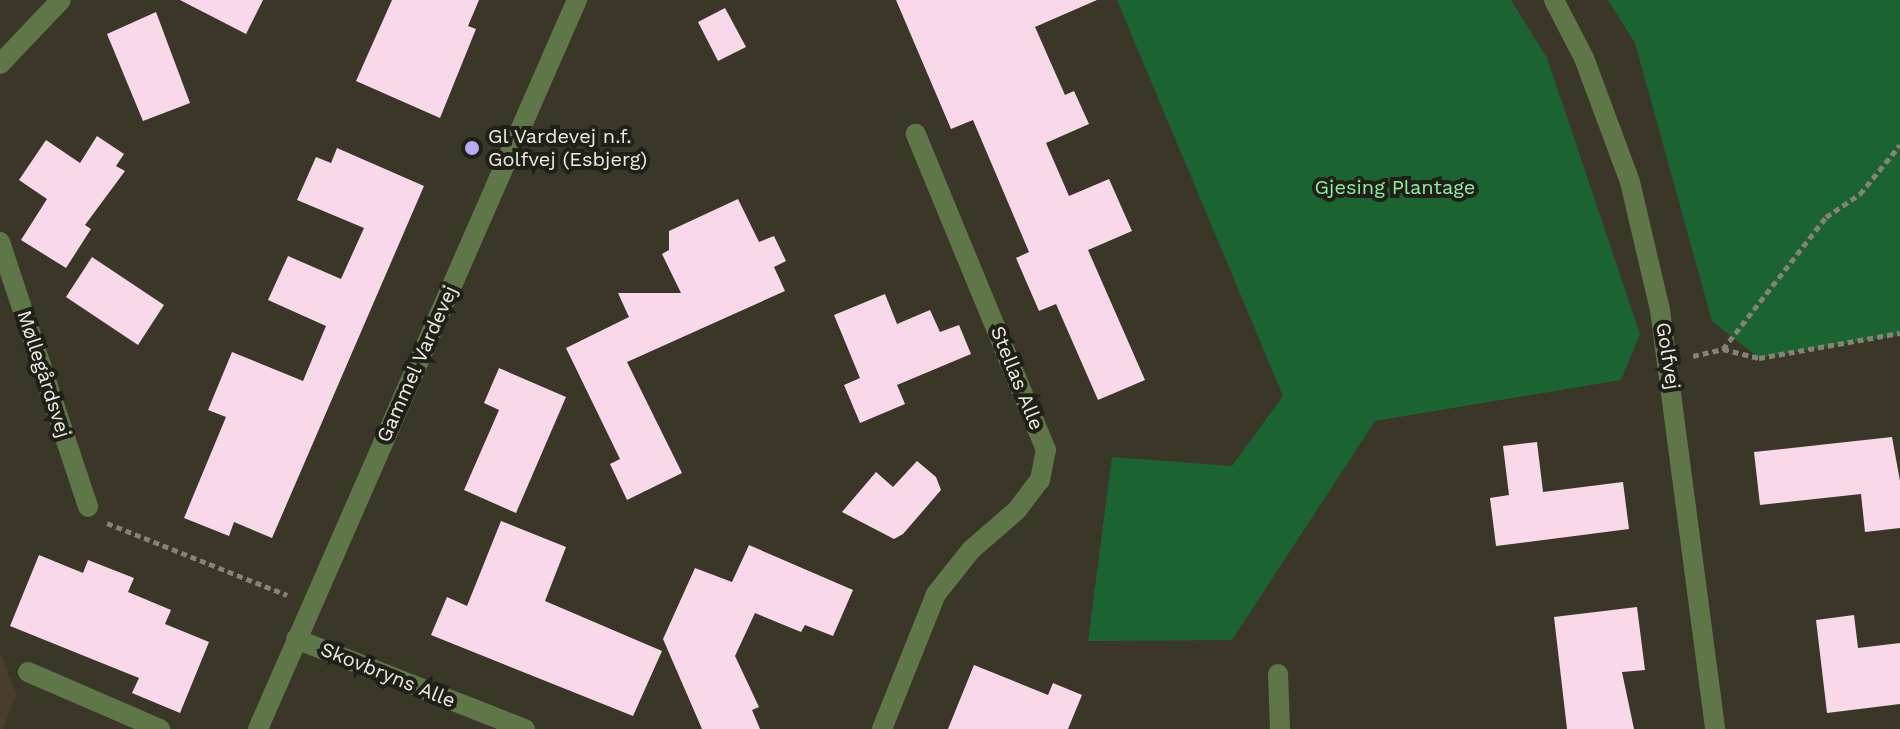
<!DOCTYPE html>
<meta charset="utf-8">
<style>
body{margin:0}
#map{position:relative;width:1900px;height:729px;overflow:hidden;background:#3b3728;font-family:"Work Sans",sans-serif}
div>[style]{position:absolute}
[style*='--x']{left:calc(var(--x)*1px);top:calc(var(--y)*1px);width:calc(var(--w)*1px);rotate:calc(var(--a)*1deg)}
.education>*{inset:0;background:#493d2d}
.green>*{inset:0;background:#1c6332}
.building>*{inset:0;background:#f9d8ea}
.path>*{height:5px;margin-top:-2.5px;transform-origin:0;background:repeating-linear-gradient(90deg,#858275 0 6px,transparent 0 10px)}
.minor>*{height:20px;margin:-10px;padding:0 10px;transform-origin:10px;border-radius:10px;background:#5f7748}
.dots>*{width:22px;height:22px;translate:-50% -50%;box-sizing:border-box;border:4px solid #201f18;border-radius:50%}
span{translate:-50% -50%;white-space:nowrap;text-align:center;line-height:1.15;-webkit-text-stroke:8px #201f18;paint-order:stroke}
.poi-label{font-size:20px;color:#eeece2}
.left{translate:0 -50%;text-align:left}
.park-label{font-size:20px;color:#8deda2}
.street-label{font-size:20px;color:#eeece2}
</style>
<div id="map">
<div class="education">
<i style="clip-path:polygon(0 652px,16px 694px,3px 729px,0 729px)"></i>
</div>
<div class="green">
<i style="clip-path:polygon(1117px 0,1511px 0,1547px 58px,1640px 334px,1621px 380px,1375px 421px,1232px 640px,1088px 641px,1112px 457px,1232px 466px,1283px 396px)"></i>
<i style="clip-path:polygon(1608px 0,1900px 0,1900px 335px,1759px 358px,1712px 321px,1635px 43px)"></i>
</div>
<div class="building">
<i style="clip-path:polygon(180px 0,263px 0,246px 34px)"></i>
<i style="clip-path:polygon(392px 0,479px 0,468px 26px,476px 29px,440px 118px,356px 81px)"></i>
<i style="clip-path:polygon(896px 0,1097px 0,1035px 27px,1065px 95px,1074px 91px,1089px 124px,1046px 143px,1069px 196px,1109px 179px,1132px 231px,1088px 250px,1145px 380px,1098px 400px,1056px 304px,1039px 311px,1016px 258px,1029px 252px,973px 120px,951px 129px)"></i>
<i style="clip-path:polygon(725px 8px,746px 47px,718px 61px,698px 22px)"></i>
<i style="clip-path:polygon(156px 12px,190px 103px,143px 121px,107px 34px)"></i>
<i style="clip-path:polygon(97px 136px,124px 154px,116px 166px,125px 171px,85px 225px,91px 229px,66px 268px,21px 240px,47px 199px,19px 180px,46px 140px,80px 163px)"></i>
<i style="clip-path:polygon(337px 148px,424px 186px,272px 538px,234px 522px,229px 536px,184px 518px,226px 417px,208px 410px,232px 352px,303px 381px,326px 326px,268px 300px,288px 256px,341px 279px,364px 228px,297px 200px,316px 157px,331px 163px)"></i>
<i style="clip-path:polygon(738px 199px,759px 242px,774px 236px,786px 261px,774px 267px,785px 291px,627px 362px,682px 473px,627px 500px,610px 464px,620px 459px,566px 348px,629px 317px,618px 293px,681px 293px,662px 254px,669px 250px,669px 231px)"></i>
<i style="clip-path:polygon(92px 257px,164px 305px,138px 345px,66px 297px)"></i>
<i style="clip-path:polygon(885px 294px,897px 324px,930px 310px,940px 332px,959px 325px,971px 354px,897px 385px,905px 404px,860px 423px,844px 385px,860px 378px,834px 315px)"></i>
<i style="clip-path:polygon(499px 368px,566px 397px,516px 513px,464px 490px,499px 410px,484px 403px)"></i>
<i style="clip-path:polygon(1892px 437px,1900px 481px,1900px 528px,1865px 532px,1861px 494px,1760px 505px,1754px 452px)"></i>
<i style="clip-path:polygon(1537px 442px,1543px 492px,1623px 482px,1629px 529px,1496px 546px,1490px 498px,1509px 495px,1503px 446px)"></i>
<i style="clip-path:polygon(917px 461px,936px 477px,941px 490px,903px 534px,894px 539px,842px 512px,876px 472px,893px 487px)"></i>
<i style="clip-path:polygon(501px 521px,566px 547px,545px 601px,662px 651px,633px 716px,431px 635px,447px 597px,467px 606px)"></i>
<i style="clip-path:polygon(749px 545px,853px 590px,833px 636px,805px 625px,801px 632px,755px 613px,735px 656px,759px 707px,752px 710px,760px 729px,702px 729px,663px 639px,695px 568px,732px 582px)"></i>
<i style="clip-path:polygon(39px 555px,83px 573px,88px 560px,134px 578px,128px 592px,171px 610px,165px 624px,209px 642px,180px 713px,132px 693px,139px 678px,10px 626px)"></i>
<i style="clip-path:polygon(1637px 607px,1645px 670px,1622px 672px,1634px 729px,1567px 729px,1554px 617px)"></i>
<i style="clip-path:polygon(1854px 615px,1858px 648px,1900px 643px,1900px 704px,1827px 713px,1816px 620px)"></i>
<i style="clip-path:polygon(974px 665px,1048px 695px,1053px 683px,1082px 695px,1068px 729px,948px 729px)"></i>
</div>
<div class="path">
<i style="--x:1723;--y:349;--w:167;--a:-52"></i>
<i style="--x:1826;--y:217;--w:41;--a:-34.1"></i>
<i style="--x:1860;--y:194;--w:63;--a:-50.8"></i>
<i style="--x:1693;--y:356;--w:31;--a:-13"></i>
<i style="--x:1723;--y:349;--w:37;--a:14"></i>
<i style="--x:1759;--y:358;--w:143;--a:-10.1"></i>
<i style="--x:107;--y:523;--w:194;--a:21.8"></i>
</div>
<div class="minor">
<i style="--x:1554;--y:0;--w:65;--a:62.7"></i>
<i style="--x:1584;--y:58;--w:132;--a:69.6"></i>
<i style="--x:1630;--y:182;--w:131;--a:76.8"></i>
<i style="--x:1660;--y:310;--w:423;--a:82.5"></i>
<i style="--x:0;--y:64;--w:88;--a:-46.4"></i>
<i style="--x:0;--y:242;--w:279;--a:71.6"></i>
<i style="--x:296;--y:639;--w:246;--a:21.5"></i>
<i style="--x:28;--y:672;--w:144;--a:23.4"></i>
<i style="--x:1278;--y:674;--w:55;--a:87.9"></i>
<i style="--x:258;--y:729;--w:796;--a:-66.37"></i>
<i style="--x:882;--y:729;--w:145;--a:-68.2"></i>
<i style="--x:936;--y:594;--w:56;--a:-51.5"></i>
<i style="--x:971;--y:550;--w:61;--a:-41"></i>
<i style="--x:1017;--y:510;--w:38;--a:-53"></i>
<i style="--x:1040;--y:480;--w:31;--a:-79"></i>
<i style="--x:1046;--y:450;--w:342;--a:-112.4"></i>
</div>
<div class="dots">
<i style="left:472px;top:148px;background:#bbaaf6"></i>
</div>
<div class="poi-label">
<span class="left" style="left:488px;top:148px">Gl Vardevej n.f.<br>Golfvej (Esbjerg)</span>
</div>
<div class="park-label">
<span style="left:1395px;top:187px">Gjesing Plantage</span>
</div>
<div class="street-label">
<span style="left:1668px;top:356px;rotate:81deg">Golfvej</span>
<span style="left:417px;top:364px;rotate:-66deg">Gammel Vardevej</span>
<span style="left:44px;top:374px;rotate:72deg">Møllegårdsvej</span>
<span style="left:1017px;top:378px;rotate:68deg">Stellas Alle</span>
<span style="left:388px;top:675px;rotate:22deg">Skovbryns Alle</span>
</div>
</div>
